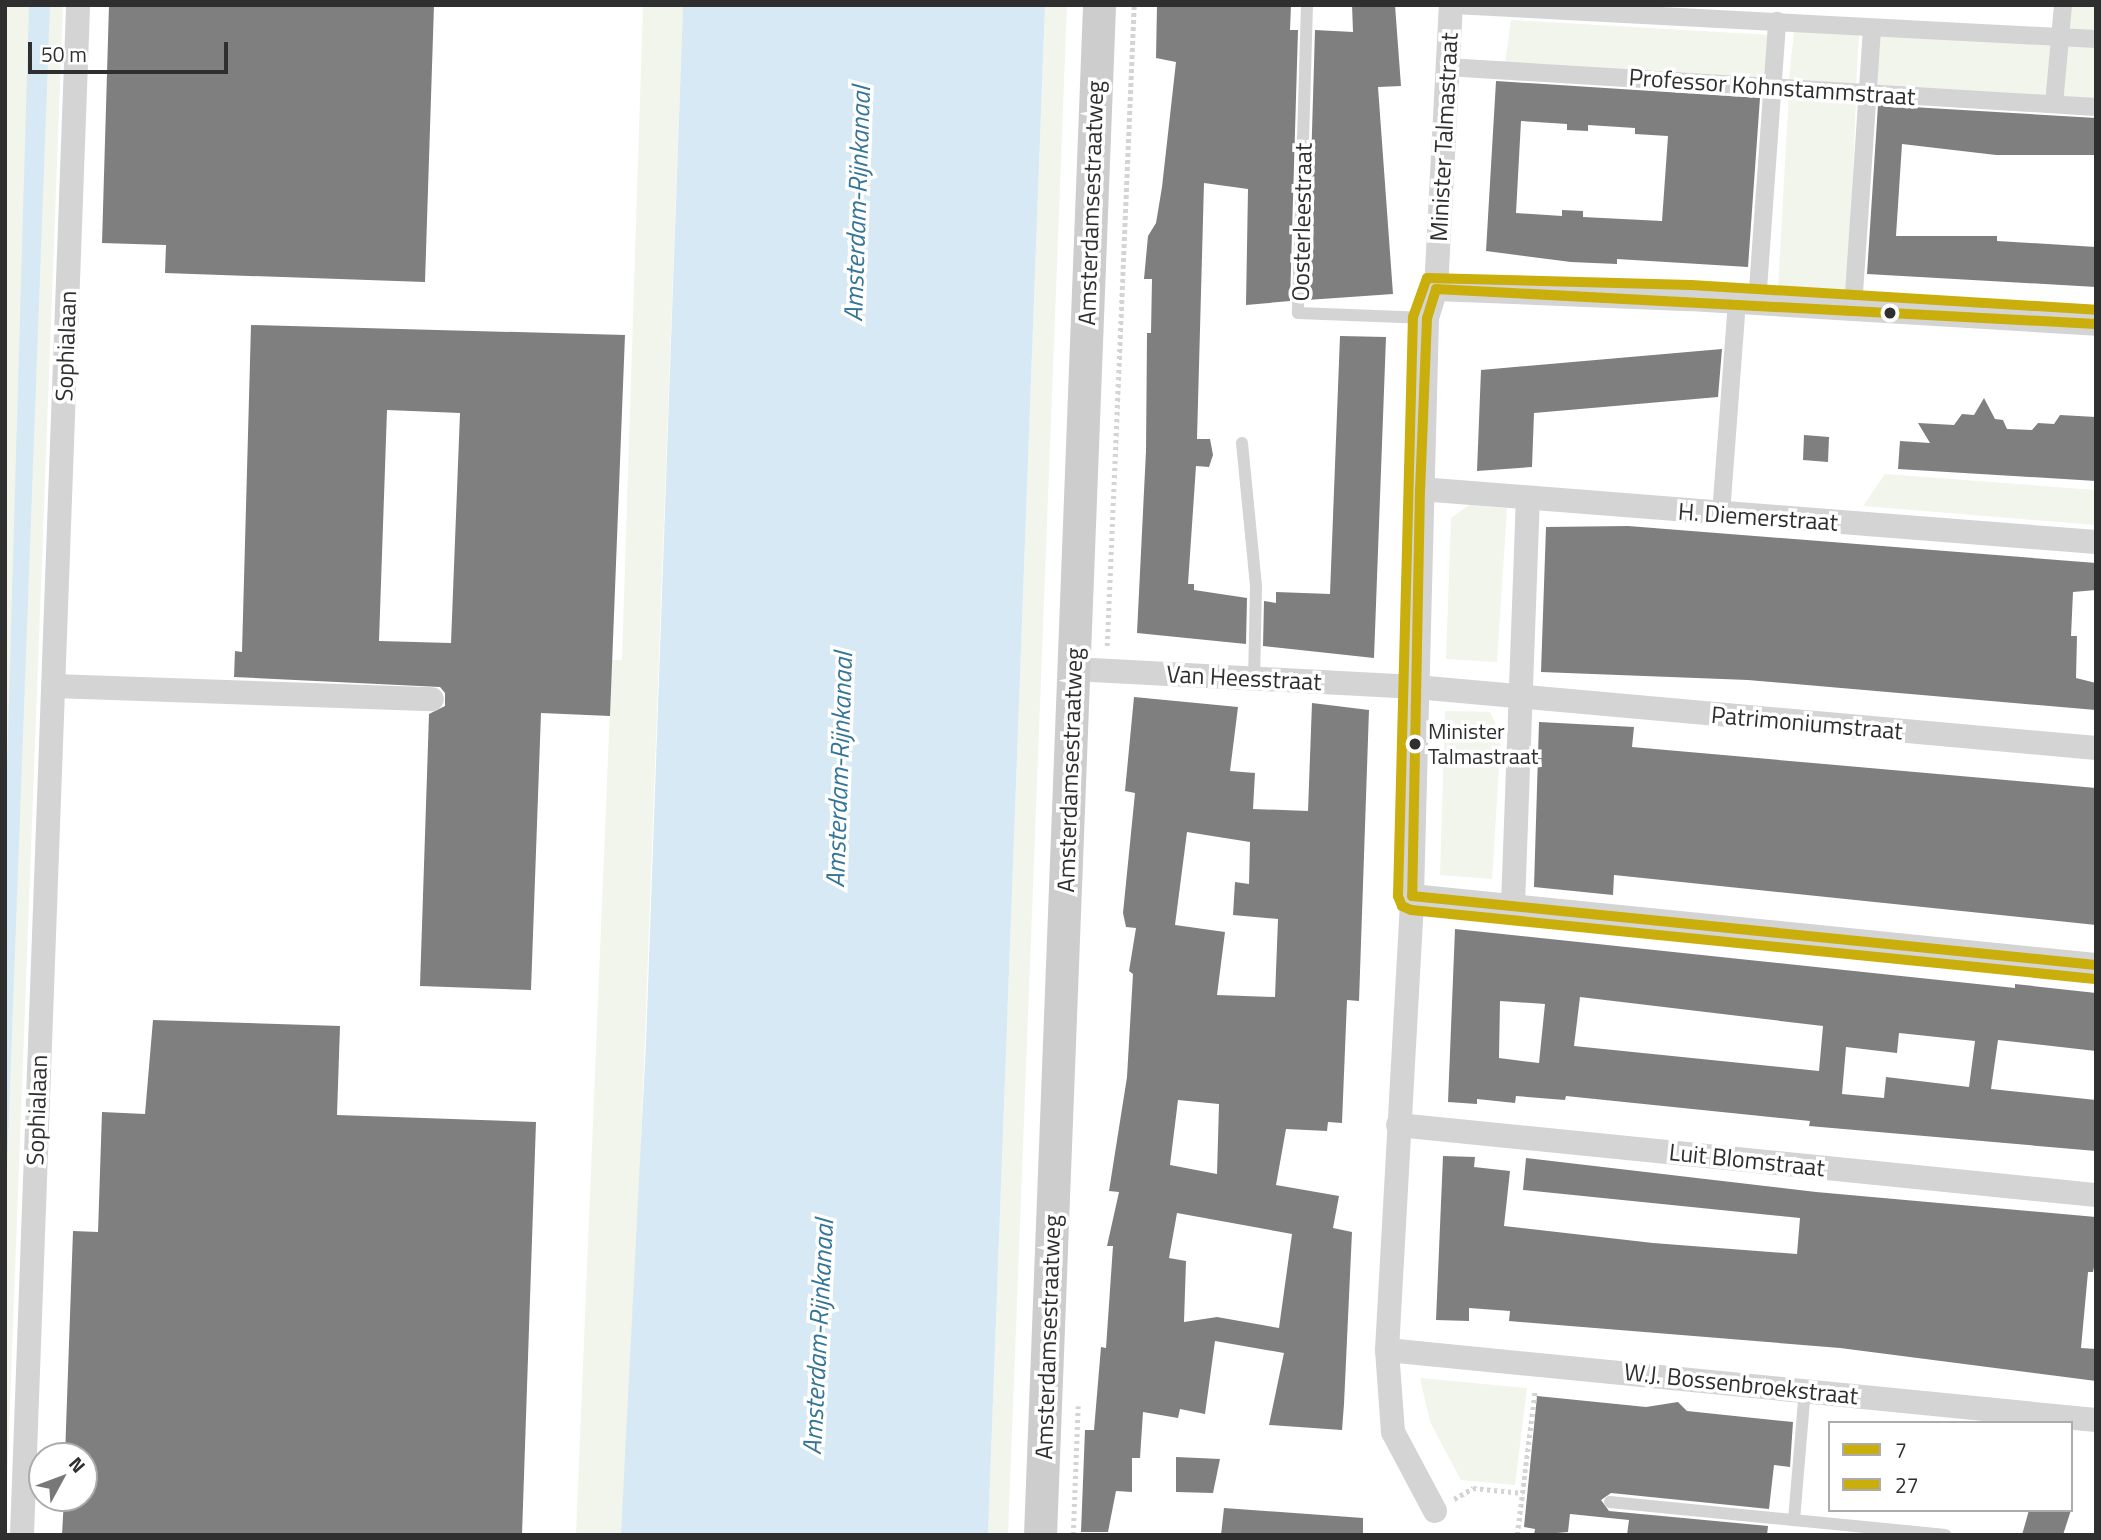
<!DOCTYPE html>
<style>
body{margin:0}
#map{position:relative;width:2101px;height:1540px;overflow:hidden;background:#fff;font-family:"Titillium Web",sans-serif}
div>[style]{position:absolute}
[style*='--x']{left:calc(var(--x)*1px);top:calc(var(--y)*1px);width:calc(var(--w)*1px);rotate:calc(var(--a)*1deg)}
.green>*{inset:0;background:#f1f5eb}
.water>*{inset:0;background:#d6e9f4}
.building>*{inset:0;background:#7f7f7f}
.path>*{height:4.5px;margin-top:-2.25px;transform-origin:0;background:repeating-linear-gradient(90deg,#d4d4d4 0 3.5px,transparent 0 7px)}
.service>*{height:12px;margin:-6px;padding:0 6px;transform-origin:6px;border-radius:6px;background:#d4d4d4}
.pedestrian>*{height:18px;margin:-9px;padding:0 9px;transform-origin:9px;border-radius:9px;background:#d4d4d4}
.minor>*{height:24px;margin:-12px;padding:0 12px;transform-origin:12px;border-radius:12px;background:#d4d4d4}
.secondary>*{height:33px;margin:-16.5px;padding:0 16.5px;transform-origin:16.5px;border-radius:16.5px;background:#cdcdcd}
.bus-1>*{height:10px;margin:-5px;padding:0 5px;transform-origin:5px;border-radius:5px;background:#c9ae0c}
.bus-2>*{height:10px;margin:-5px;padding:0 5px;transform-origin:5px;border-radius:5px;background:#c9ae0c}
.dots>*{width:19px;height:19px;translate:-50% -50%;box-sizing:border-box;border:4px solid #fff;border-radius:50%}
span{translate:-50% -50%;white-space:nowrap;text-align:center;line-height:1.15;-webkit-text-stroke:7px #fff;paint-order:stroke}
.bus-label{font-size:22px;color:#2f2f2f}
.left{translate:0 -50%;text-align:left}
.street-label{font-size:24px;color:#2f2f2f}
.water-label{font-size:26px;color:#357598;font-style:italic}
.frame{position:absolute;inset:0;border:7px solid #2f2f2f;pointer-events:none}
.legend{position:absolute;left:1828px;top:1421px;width:245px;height:91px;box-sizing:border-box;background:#fff;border:2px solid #acacac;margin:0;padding:9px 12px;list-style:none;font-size:21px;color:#2f2f2f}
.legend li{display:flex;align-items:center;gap:14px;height:35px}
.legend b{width:35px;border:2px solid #acacac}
.north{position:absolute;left:28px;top:1442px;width:70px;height:70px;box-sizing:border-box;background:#fff;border:2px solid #acacac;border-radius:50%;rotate:49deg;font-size:19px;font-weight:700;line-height:28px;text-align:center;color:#2f2f2f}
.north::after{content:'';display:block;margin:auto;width:24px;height:32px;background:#787878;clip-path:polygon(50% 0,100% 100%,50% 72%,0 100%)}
.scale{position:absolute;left:28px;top:42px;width:200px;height:32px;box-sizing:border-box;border:4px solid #2f2f2f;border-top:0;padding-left:9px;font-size:21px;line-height:24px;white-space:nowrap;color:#2f2f2f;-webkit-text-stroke:5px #fff;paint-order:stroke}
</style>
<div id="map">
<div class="green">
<i style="clip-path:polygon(5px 5px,63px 5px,5px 1535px)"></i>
<i style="clip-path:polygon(643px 5px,683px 5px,633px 1363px,621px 1535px,576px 1535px,612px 660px,622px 660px)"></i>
<i style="clip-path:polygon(1045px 5px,1067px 5px,1008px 1535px,988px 1535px)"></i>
<i style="clip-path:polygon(2066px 5px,2096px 5px,2096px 30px,2064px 29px)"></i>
<i style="clip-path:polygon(1511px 20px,1771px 35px,1770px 80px,1505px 63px)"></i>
<i style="clip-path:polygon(1794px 31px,1859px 35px,1856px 84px,1789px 79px)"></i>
<i style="clip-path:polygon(1877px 36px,2096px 46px,2096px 99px,1872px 84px)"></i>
<i style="clip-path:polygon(1789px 92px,1856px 99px,1848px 292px,1778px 289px)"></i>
<i style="clip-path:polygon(1885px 474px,2096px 490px,2096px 525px,1863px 506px)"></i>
<i style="clip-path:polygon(1469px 505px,1507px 508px,1497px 662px,1446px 659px,1451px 518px)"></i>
<i style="clip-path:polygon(1445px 711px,1490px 712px,1501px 735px,1492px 879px,1440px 875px)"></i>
<i style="clip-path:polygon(1420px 1378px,1527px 1388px,1515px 1485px,1461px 1480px,1430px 1422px)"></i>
</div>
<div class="water">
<i style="clip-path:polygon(29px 5px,50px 5px,5px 1221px,5px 837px)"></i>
<i style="clip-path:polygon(683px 5px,1045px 5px,988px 1535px,621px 1535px,646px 1043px)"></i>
</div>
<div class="building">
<i style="clip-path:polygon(109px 5px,434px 5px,425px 282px,165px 273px,166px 245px,102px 243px)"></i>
<i style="clip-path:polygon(1157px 5px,1291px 5px,1290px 30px,1298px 30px,1290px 301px,1246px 305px,1248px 189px,1204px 183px,1197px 439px,1210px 439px,1213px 455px,1209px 467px,1196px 466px,1188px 584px,1194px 584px,1194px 590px,1247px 598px,1246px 644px,1137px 633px,1146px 451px,1147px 333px,1151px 333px,1152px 279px,1144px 279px,1148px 236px,1156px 223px,1162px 187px,1176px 62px,1156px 58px)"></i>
<i style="clip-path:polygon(1352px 5px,1395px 5px,1401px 86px,1378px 87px,1393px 294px,1307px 300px,1315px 30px,1353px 32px)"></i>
<i style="clip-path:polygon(evenodd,1496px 81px,1760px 98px,1748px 267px,1617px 259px,1617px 264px,1571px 262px,1486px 251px,1496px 81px,1521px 121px,1567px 124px,1567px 130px,1588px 131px,1588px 125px,1635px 128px,1635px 134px,1668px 136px,1662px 221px,1583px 217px,1583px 211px,1562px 210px,1562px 216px,1516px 213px,1521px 121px)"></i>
<i style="clip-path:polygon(1878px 105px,2096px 118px,2096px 155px,1996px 155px,1902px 144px,1896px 236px,1997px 236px,1997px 241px,2096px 247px,2096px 287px,1867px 274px)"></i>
<i style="clip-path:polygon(evenodd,251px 325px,625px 335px,610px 716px,541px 713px,531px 990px,420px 986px,429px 714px,445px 706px,445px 693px,440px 687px,234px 677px,235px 651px,242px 652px,251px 325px,387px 410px,460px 413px,451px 643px,379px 641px,387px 410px)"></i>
<i style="clip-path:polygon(1340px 336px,1386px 337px,1374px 658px,1263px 646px,1264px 601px,1276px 603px,1276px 592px,1330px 594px)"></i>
<i style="clip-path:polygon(1722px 349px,1718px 397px,1534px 413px,1532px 467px,1477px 471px,1481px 370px)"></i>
<i style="clip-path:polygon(1984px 398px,1995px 419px,2003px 420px,2007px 429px,2032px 430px,2038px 423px,2054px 424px,2060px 415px,2096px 417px,2096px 481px,1898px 469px,1900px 441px,1930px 443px,1918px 423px,1954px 425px,1962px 414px,1974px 415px)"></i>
<i style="clip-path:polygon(1804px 435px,1829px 437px,1828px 462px,1803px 460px)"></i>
<i style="clip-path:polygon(1628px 526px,2096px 563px,2096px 590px,2073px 592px,2071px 636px,2077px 636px,2076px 678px,2096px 683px,2096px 710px,1748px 680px,1541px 672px,1546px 527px)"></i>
<i style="clip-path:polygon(evenodd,1134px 697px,1238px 707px,1230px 771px,1255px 773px,1253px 809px,1308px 811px,1312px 703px,1369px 710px,1359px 1001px,1347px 1000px,1342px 1123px,1328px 1122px,1327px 1131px,1286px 1129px,1276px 1185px,1339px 1196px,1333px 1228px,1352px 1232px,1344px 1404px,1342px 1430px,1269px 1425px,1284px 1353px,1215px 1341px,1205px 1414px,1180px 1409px,1178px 1418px,1143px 1412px,1140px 1458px,1132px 1458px,1132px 1492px,1116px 1491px,1108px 1532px,1081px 1532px,1085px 1430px,1094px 1430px,1101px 1347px,1106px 1348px,1113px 1246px,1107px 1246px,1119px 1192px,1109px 1191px,1127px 1077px,1133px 974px,1129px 971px,1136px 928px,1126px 927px,1123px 913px,1135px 793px,1125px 791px,1134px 697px,1187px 832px,1250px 842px,1249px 884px,1235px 882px,1233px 915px,1278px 919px,1275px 997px,1217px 995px,1225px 932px,1175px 925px,1187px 832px,1134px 697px,1178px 1100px,1219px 1104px,1217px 1174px,1170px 1165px,1178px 1100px,1134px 697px,1177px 1213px,1292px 1234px,1279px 1328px,1217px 1317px,1184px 1322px,1186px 1261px,1169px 1258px,1177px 1213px)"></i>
<i style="clip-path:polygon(1539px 722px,1634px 727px,1632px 747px,2096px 788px,2096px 925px,1614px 875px,1613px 895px,1534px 887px)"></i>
<i style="clip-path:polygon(evenodd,1455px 929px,2015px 988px,2015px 984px,2096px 993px,2096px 1051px,1998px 1040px,1991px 1089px,2096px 1100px,2096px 1151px,1809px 1126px,1810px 1121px,1566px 1096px,1565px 1100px,1516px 1096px,1515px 1103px,1477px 1099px,1477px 1104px,1448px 1102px,1455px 929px,1580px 997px,1823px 1026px,1819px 1071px,1574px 1046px,1580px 997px,1455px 929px,1500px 1001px,1545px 1004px,1539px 1063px,1499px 1058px,1500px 1001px,1455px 929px,1899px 1033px,1975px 1041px,1969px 1087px,1886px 1077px,1884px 1098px,1842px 1094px,1846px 1047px,1897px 1053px,1899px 1033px)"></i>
<i style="clip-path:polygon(153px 1020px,340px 1026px,337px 1115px,536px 1122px,522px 1535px,62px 1535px,64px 1498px,84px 1498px,84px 1456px,65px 1456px,73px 1231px,98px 1232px,102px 1112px,145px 1114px)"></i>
<i style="clip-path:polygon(1443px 1156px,1475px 1157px,1474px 1167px,1510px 1171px,1504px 1226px,1653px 1243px,1797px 1254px,1800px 1218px,1523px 1190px,1526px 1158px,1816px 1192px,2096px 1217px,2096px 1257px,2093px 1272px,2088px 1272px,2081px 1348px,2096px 1349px,2096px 1381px,1840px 1348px,1509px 1321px,1510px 1311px,1469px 1308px,1469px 1321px,1436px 1320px)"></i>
<i style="clip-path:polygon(1537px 1396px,1646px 1407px,1678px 1402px,1687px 1411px,1793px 1422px,1790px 1467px,1774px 1465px,1769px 1509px,1611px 1493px,1601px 1500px,1609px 1511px,1768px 1526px,1767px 1535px,1627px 1535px,1629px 1520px,1570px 1514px,1568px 1532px,1534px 1535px,1535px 1529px,1524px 1527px)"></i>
<i style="clip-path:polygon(1176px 1457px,1220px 1459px,1213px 1493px,1176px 1492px)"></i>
<i style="clip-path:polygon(1224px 1508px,1363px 1518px,1363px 1535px,1221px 1535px)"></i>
<i style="clip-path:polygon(2029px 1510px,2071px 1510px,2063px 1535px,2022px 1535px)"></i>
</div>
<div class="path">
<i style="--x:1107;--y:646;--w:642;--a:-87.59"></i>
<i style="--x:1454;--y:1499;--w:22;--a:-30"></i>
<i style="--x:1473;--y:1488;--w:50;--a:5.7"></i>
<i style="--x:1073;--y:1535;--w:129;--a:-87.8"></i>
<i style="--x:1517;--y:1535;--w:146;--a:-82.9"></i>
</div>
<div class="service">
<i style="--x:1307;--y:5;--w:308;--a:91.7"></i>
<i style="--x:1298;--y:313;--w:129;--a:2.2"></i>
<i style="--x:1242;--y:443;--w:144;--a:84.4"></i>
<i style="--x:1256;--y:586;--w:93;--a:91.2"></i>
<i style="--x:1610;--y:1502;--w:337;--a:5.6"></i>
<i style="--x:1794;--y:1520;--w:130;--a:-85.2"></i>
</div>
<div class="pedestrian">
<i style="--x:1454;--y:5;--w:643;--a:3.03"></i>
<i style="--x:1447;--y:67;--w:650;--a:3.53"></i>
<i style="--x:2054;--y:104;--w:99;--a:-84.8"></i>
<i style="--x:1757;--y:303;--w:283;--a:-85.9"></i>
<i style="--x:1853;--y:308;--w:281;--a:-86.1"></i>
<i style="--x:1721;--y:514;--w:213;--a:-85.7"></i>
</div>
<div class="minor">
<i style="--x:1436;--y:289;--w:254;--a:2.3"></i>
<i style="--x:1690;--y:299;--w:407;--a:3.5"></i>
<i style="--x:1420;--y:489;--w:678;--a:4.48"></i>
<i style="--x:1073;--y:669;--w:343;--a:3"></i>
<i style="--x:1416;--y:687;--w:683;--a:5.13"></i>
<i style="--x:54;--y:686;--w:378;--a:2"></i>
<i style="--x:1412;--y:896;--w:687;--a:5.76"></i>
<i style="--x:1513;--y:905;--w:405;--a:-87.9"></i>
<i style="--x:1398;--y:1125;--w:702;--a:5.73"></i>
<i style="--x:1387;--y:1350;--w:712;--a:5.64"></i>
<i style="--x:1435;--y:1511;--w:89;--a:-118"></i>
<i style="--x:1393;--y:1432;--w:82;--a:-94.2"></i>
<i style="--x:1387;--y:1350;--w:455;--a:-86.8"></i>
<i style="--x:1412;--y:896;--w:578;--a:-88.51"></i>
<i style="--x:1427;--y:318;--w:30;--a:-73"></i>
<i style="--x:1436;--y:289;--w:284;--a:-87"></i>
<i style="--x:22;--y:1535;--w:1531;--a:-87.9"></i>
</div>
<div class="secondary">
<i style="--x:1040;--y:1535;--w:1531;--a:-87.79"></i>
</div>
<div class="bus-1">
<i style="--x:2096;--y:324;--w:661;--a:-176.96"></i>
<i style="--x:1436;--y:289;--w:30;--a:107"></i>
<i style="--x:1427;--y:318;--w:171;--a:92.3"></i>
<i style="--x:1420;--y:489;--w:407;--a:91.1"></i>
<i style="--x:1412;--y:896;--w:687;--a:5.76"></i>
</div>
<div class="bus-2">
<i style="--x:2095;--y:979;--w:687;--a:-174.24"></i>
<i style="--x:1411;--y:910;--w:10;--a:-156"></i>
<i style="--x:1402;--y:906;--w:11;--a:-112"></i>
<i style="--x:1398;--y:896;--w:579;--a:-88.52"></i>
<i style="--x:1413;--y:317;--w:41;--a:-70.3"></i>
<i style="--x:1427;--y:278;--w:264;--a:1.5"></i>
<i style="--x:1691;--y:285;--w:406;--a:3.5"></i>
</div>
<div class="dots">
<i style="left:1890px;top:313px;background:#2f2f2f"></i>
<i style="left:1415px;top:744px;background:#2f2f2f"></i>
</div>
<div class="bus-label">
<span class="left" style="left:1428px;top:744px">Minister<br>Talmastraat</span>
</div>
<div class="street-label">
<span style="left:1772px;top:87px;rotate:4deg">Professor Kohnstammstraat</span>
<span style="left:1444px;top:137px;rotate:-87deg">Minister Talmastraat</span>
<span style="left:1091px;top:203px;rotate:-88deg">Amsterdamsestraatweg</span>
<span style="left:1302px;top:222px;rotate:-89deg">Oosterleestraat</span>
<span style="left:66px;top:346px;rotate:-88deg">Sophialaan</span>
<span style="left:1758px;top:517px;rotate:4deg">H. Diemerstraat</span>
<span style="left:1244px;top:678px;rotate:3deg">Van Heesstraat</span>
<span style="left:1807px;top:723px;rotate:5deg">Patrimoniumstraat</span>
<span style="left:1070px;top:770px;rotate:-88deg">Amsterdamsestraatweg</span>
<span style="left:37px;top:1110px;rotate:-88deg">Sophialaan</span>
<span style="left:1747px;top:1160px;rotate:6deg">Luit Blomstraat</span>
<span style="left:1048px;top:1337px;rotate:-88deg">Amsterdamsestraatweg</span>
<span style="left:1741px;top:1384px;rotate:6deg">W.J. Bossenbroekstraat</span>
</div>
<div class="water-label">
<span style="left:857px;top:204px;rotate:-88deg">Amsterdam-Rijnkanaal</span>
<span style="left:839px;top:770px;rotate:-88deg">Amsterdam-Rijnkanaal</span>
<span style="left:818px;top:1337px;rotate:-87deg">Amsterdam-Rijnkanaal</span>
</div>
<div class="frame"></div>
<ul class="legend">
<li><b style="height:9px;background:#c9ae0c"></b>7</li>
<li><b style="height:9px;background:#c9ae0c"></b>27</li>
</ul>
<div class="north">N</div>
<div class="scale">50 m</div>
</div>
